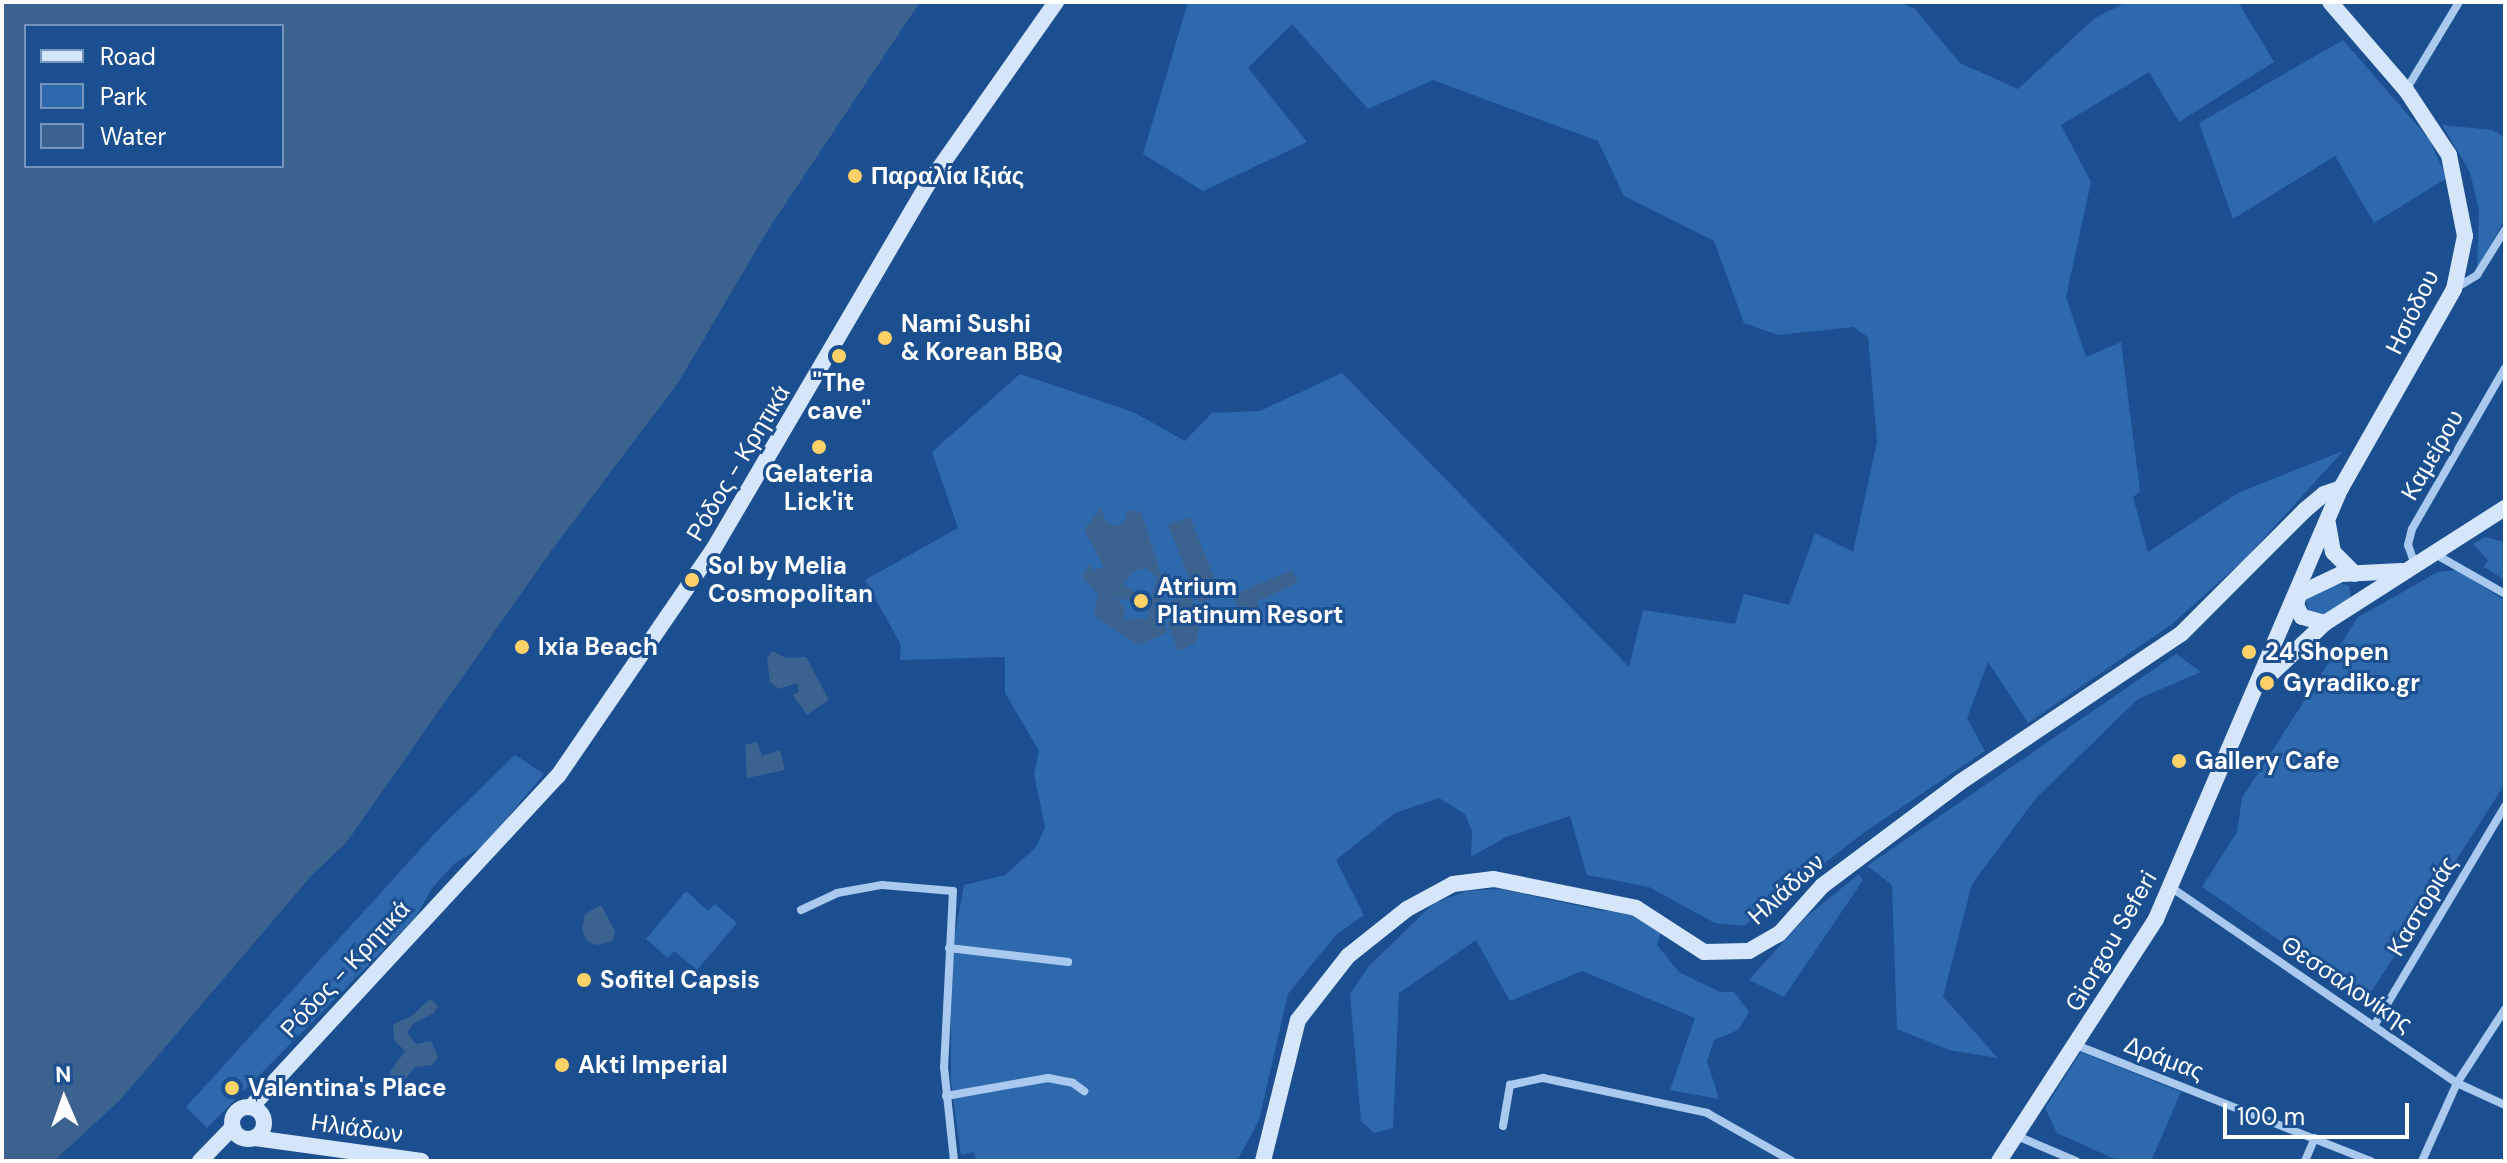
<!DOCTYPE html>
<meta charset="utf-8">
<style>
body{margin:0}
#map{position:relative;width:2507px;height:1163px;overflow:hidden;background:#1b4f8f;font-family:"DM Sans",sans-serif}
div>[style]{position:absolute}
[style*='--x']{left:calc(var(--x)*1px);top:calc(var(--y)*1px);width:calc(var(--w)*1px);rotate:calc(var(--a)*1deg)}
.green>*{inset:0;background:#2e69ad}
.water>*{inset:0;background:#3c6290}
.street>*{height:8px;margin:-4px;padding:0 4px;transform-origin:4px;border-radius:4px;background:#a9c9ee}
.secondary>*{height:16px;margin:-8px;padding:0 8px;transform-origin:8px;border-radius:8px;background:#d6e6fa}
.secondary>.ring{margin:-8px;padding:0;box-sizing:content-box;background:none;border:16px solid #d6e6fa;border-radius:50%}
.dots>*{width:22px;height:22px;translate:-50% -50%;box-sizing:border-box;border:4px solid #1b4f8f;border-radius:50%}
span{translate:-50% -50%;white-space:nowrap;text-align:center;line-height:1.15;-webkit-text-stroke:6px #1b4f8f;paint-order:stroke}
.poi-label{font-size:24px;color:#fff;font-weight:700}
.left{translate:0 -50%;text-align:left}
.street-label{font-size:24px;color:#fff}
.frame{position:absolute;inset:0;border:4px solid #fff;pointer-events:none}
.legend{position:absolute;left:24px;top:24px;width:260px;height:144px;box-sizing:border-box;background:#1b4f8f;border:2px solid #7695bc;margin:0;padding:10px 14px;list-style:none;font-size:24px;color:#fff}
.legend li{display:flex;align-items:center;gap:16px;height:40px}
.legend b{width:40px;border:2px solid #7695bc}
.north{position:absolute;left:24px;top:1059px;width:80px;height:80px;-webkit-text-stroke:6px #1b4f8f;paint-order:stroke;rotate:358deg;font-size:22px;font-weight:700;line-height:32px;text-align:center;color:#fff}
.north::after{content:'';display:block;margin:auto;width:28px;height:36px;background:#fff;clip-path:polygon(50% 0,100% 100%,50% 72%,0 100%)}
.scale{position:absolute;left:2223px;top:1103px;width:186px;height:36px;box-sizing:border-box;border:4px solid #fff;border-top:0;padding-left:10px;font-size:24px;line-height:28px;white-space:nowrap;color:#fff;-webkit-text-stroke:6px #1b4f8f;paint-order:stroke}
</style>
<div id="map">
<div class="green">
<i style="clip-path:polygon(1188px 2px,1899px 2px,1915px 9px,1960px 63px,2018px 89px,2095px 18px,2127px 2px,2238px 2px,2274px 62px,2179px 122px,2149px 72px,2061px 125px,2091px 182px,2066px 297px,2086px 357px,2121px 342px,2140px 491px,2133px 497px,2148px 552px,2238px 493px,2343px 451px,2245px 559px,2172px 624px,2028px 723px,1988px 662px,1967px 718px,1985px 751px,1862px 834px,1744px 926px,1715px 923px,1649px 887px,1587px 875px,1570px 816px,1506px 837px,1471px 857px,1472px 831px,1465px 814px,1439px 798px,1395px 813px,1336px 860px,1364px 915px,1336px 935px,1288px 994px,1259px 1120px,1237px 1161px,976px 1161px,974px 1152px,961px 1155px,951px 1082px,951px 957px,964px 885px,1005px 875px,1036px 847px,1045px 827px,1034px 774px,1039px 751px,1005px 693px,1005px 657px,900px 660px,901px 645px,865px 580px,958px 528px,932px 452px,1020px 374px,1133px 412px,1185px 441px,1212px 413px,1260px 411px,1342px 373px,1629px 667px,1643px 610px,1735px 624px,1744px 594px,1789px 605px,1815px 533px,1853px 552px,1877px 442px,1868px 337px,1853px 327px,1778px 335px,1744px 323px,1714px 241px,1624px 196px,1598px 141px,1433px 80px,1368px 109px,1292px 24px,1248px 68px,1307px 142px,1203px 191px,1143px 154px)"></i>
<i style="clip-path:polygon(2343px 40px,2429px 139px,2447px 178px,2374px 223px,2335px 156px,2233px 219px,2199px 123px)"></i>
<i style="clip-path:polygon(2442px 125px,2492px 130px,2505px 137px,2505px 219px,2477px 269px,2479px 210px,2470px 172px)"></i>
<i style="clip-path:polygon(2485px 537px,2505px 542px,2505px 580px,2484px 567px,2488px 560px,2473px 544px)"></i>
<i style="clip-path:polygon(2458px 570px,2505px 601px,2505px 784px,2366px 1000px,2202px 887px,2237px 832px,2242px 798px,2358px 617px,2438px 572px)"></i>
<i style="clip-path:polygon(2340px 583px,2349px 586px,2351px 599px,2323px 617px,2311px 618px,2305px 599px)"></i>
<i style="clip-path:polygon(2176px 654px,2201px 672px,2138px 699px,2036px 798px,1972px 884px,1943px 997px,1998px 1058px,1949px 1050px,1897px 1029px,1892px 885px,1867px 866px)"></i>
<i style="clip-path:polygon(515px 755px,544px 774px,483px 846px,454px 864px,432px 888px,415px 918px,207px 1128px,186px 1107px,437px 831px)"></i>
<i style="clip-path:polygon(1859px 874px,1863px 880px,1784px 997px,1749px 980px,1806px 917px)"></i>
<i style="clip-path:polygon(1500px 889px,1603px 911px,1631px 911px,1661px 932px,1657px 945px,1679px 972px,1720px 992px,1734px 992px,1749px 1012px,1738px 1030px,1714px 1040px,1707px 1061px,1719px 1099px,1670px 1090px,1695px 1018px,1582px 971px,1510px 1001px,1476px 940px,1399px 993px,1393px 1128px,1374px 1133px,1361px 1121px,1350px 994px,1368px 967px,1434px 903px,1467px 891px)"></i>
<i style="clip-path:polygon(686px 891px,708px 911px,715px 904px,737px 923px,697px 970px,674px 951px,668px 958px,646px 939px)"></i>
<i style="clip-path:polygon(2081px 1052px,2181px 1092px,2151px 1161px,2119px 1161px,2057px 1133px,2045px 1108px)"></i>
</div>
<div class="water">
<i style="clip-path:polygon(evenodd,2px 2px,920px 2px,768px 230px,678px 383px,551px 551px,346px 843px,312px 875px,121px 1099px,54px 1161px,2px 1161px,2px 2px,26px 26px,282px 26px,282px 166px,26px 166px,26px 26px)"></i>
<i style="clip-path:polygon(evenodd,1101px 507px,1105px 521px,1115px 526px,1125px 522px,1126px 510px,1141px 512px,1163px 580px,1174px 591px,1165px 593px,1157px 606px,1167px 633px,1138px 645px,1099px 619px,1094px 612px,1098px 594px,1082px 577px,1089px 565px,1094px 570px,1104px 567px,1084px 530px,1101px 507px,1145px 568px,1157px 577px,1147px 618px,1123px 620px,1125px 608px,1116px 598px,1132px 601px,1135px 592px,1124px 584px,1132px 572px,1145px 568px)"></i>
<i style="clip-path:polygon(1190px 517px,1221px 594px,1199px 603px,1168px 525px)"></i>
<i style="clip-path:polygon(1292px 570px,1298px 583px,1257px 601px,1262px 616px,1245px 623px,1233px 595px)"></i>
<i style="clip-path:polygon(1189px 592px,1201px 622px,1195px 644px,1178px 651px,1167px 622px,1176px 619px,1182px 610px,1170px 618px,1162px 607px)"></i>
<i style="clip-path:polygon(772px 651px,786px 658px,806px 657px,829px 700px,807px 715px,793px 695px,799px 691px,797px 683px,779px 689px,770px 682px,767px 659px)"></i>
<i style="clip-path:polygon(757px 742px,762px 756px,780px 750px,785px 770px,747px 778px,745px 745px)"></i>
<i style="clip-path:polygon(601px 905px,615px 931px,613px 941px,597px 945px,587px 941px,582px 929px,585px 914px)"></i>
<i style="clip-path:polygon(430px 999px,438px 1006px,434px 1013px,413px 1024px,407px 1033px,416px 1044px,431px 1041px,438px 1057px,432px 1065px,415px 1067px,403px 1082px,392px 1079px,390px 1072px,405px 1051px,394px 1040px,393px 1024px,410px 1017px)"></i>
</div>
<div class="street">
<i style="--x:2406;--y:90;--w:103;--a:-58.9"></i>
<i style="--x:2454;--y:289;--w:27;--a:-31"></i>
<i style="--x:2477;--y:275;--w:53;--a:-58.1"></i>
<i style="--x:2435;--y:554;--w:81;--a:29.7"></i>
<i style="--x:2415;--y:565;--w:21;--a:-109"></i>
<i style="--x:2408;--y:545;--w:16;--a:-76"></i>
<i style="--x:2412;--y:529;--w:186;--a:-60"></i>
<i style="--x:2172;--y:888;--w:345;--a:34.4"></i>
<i style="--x:2457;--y:1083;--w:53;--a:24.6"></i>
<i style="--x:801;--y:910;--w:40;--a:-25"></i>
<i style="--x:837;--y:893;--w:46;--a:-10.1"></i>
<i style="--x:882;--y:885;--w:71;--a:4.8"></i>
<i style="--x:953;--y:891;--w:176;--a:92.9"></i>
<i style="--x:944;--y:1067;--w:95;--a:83.9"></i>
<i style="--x:949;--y:948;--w:120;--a:6.7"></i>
<i style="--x:2374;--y:1026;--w:256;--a:-59.2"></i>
<i style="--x:2076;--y:1045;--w:317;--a:21.5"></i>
<i style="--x:946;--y:1096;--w:104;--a:-10"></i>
<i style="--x:1048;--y:1078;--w:25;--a:11"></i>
<i style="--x:1073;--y:1083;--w:14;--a:36"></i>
<i style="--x:1503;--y:1126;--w:42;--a:-80.3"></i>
<i style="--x:1510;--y:1085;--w:34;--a:-12"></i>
<i style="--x:1543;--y:1078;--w:168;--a:12"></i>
<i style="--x:1707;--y:1113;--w:98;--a:29.5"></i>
<i style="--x:2017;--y:1136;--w:64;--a:23"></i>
<i style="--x:2305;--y:1161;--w:25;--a:-67"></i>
<i style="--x:2422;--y:1161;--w:85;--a:-65.8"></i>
<i style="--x:2457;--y:1083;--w:88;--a:-57"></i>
</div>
<div class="secondary">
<i style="--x:2328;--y:524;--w:28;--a:80"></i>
<i style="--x:2333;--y:552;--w:31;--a:45"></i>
<i style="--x:2325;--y:623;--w:24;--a:-165"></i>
<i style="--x:2302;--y:617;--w:13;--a:-117"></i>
<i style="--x:2296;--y:605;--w:11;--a:-75"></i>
<i style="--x:2299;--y:594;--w:47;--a:-25.5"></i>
<i style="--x:2341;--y:574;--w:61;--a:-2.8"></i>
<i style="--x:2270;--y:675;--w:76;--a:-43.4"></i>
<i style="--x:2325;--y:623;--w:214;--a:-32.6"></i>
<i style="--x:251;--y:1107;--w:451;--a:-47.2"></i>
<i style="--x:558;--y:776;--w:274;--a:-55.6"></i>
<i style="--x:713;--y:550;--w:421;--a:-59.6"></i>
<i style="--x:926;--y:187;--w:226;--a:-54.9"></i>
<i class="ring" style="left:232px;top:1107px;width:16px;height:16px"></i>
<i style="--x:254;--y:1138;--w:169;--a:7.8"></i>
<i style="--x:200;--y:1161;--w:47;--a:-45.9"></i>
<i style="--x:1263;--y:1161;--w:145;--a:-76.1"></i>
<i style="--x:1298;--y:1020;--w:81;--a:-52"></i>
<i style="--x:1348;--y:956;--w:75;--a:-38.5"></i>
<i style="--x:1407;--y:909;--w:52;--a:-28.5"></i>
<i style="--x:1453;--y:884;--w:41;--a:-7"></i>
<i style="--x:1494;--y:879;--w:145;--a:11.5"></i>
<i style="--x:1636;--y:908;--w:81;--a:32.9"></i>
<i style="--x:1704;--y:952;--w:45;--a:-1.3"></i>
<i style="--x:1749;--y:951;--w:34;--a:-30"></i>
<i style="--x:1779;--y:934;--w:64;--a:-48.1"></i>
<i style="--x:1822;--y:886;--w:171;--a:-36.9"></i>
<i style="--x:1959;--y:783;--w:267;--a:-33.9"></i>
<i style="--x:2181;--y:634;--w:175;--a:-45"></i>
<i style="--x:2305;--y:510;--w:25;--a:-40"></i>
<i style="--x:2324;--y:494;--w:18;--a:-19"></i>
<i style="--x:1999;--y:1161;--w:288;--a:-57"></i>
<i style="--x:2156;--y:919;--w:469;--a:-66.8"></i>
<i style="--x:2341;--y:488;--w:229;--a:-60.4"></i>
<i style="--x:2454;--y:289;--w:54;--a:-78.3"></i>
<i style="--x:2465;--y:236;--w:83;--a:-101.2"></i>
<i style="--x:2449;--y:155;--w:78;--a:-123.5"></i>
<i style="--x:2406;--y:90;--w:116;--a:-130.8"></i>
</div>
<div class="dots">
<i style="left:855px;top:176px;background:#ffd166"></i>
<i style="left:885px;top:338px;background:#ffd166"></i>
<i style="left:839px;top:356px;background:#ffd166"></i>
<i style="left:819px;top:447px;background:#ffd166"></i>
<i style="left:692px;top:580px;background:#ffd166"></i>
<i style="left:1141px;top:601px;background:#ffd166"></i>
<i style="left:522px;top:647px;background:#ffd166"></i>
<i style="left:2249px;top:652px;background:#ffd166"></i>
<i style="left:2267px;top:683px;background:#ffd166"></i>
<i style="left:2179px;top:761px;background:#ffd166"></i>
<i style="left:584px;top:980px;background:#ffd166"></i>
<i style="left:562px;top:1065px;background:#ffd166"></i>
<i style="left:232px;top:1088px;background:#ffd166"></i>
</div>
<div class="poi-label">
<span class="left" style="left:871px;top:176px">Παραλία Ιξιάς</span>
<span class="left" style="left:901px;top:338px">Nami Sushi<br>&amp; Korean BBQ</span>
<span style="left:839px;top:397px">''The<br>cave''</span>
<span style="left:819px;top:488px">Gelateria<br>Lick'it</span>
<span class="left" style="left:708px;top:580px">Sol by Melia<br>Cosmopolitan</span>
<span class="left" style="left:1157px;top:601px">Atrium<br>Platinum Resort</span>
<span class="left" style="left:538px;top:647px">Ixia Beach</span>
<span class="left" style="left:2265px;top:652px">24 Shopen</span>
<span class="left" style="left:2283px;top:683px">Gyradiko.gr</span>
<span class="left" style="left:2195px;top:761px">Gallery Cafe</span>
<span class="left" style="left:600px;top:980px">Sofitel Capsis</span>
<span class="left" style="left:578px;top:1065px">Akti Imperial</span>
<span class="left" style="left:248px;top:1088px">Valentina's Place</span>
</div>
<div class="street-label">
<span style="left:2412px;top:312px;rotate:-64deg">Ησιόδου</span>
<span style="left:2432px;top:455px;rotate:-60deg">Καμείρου</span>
<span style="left:738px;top:463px;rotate:-59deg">Ρόδος - Κρητικά</span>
<span style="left:1786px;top:889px;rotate:-42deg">Ηλιάδων</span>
<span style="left:2422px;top:906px;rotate:-59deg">Καστοριάς</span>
<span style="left:2111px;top:941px;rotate:-60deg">Giorgou Seferi</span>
<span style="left:345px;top:969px;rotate:-47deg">Ρόδος - Κρητικά</span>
<span style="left:2347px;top:984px;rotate:34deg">Θεσσαλονίκης</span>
<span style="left:2164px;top:1058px;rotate:21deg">Δράμας</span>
<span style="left:357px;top:1128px;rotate:8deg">Ηλιάδων</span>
</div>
<div class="frame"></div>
<ul class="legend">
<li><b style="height:10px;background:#d6e6fa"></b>Road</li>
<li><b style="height:22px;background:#2e69ad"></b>Park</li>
<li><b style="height:22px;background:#3c6290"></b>Water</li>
</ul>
<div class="north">N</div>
<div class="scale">100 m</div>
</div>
